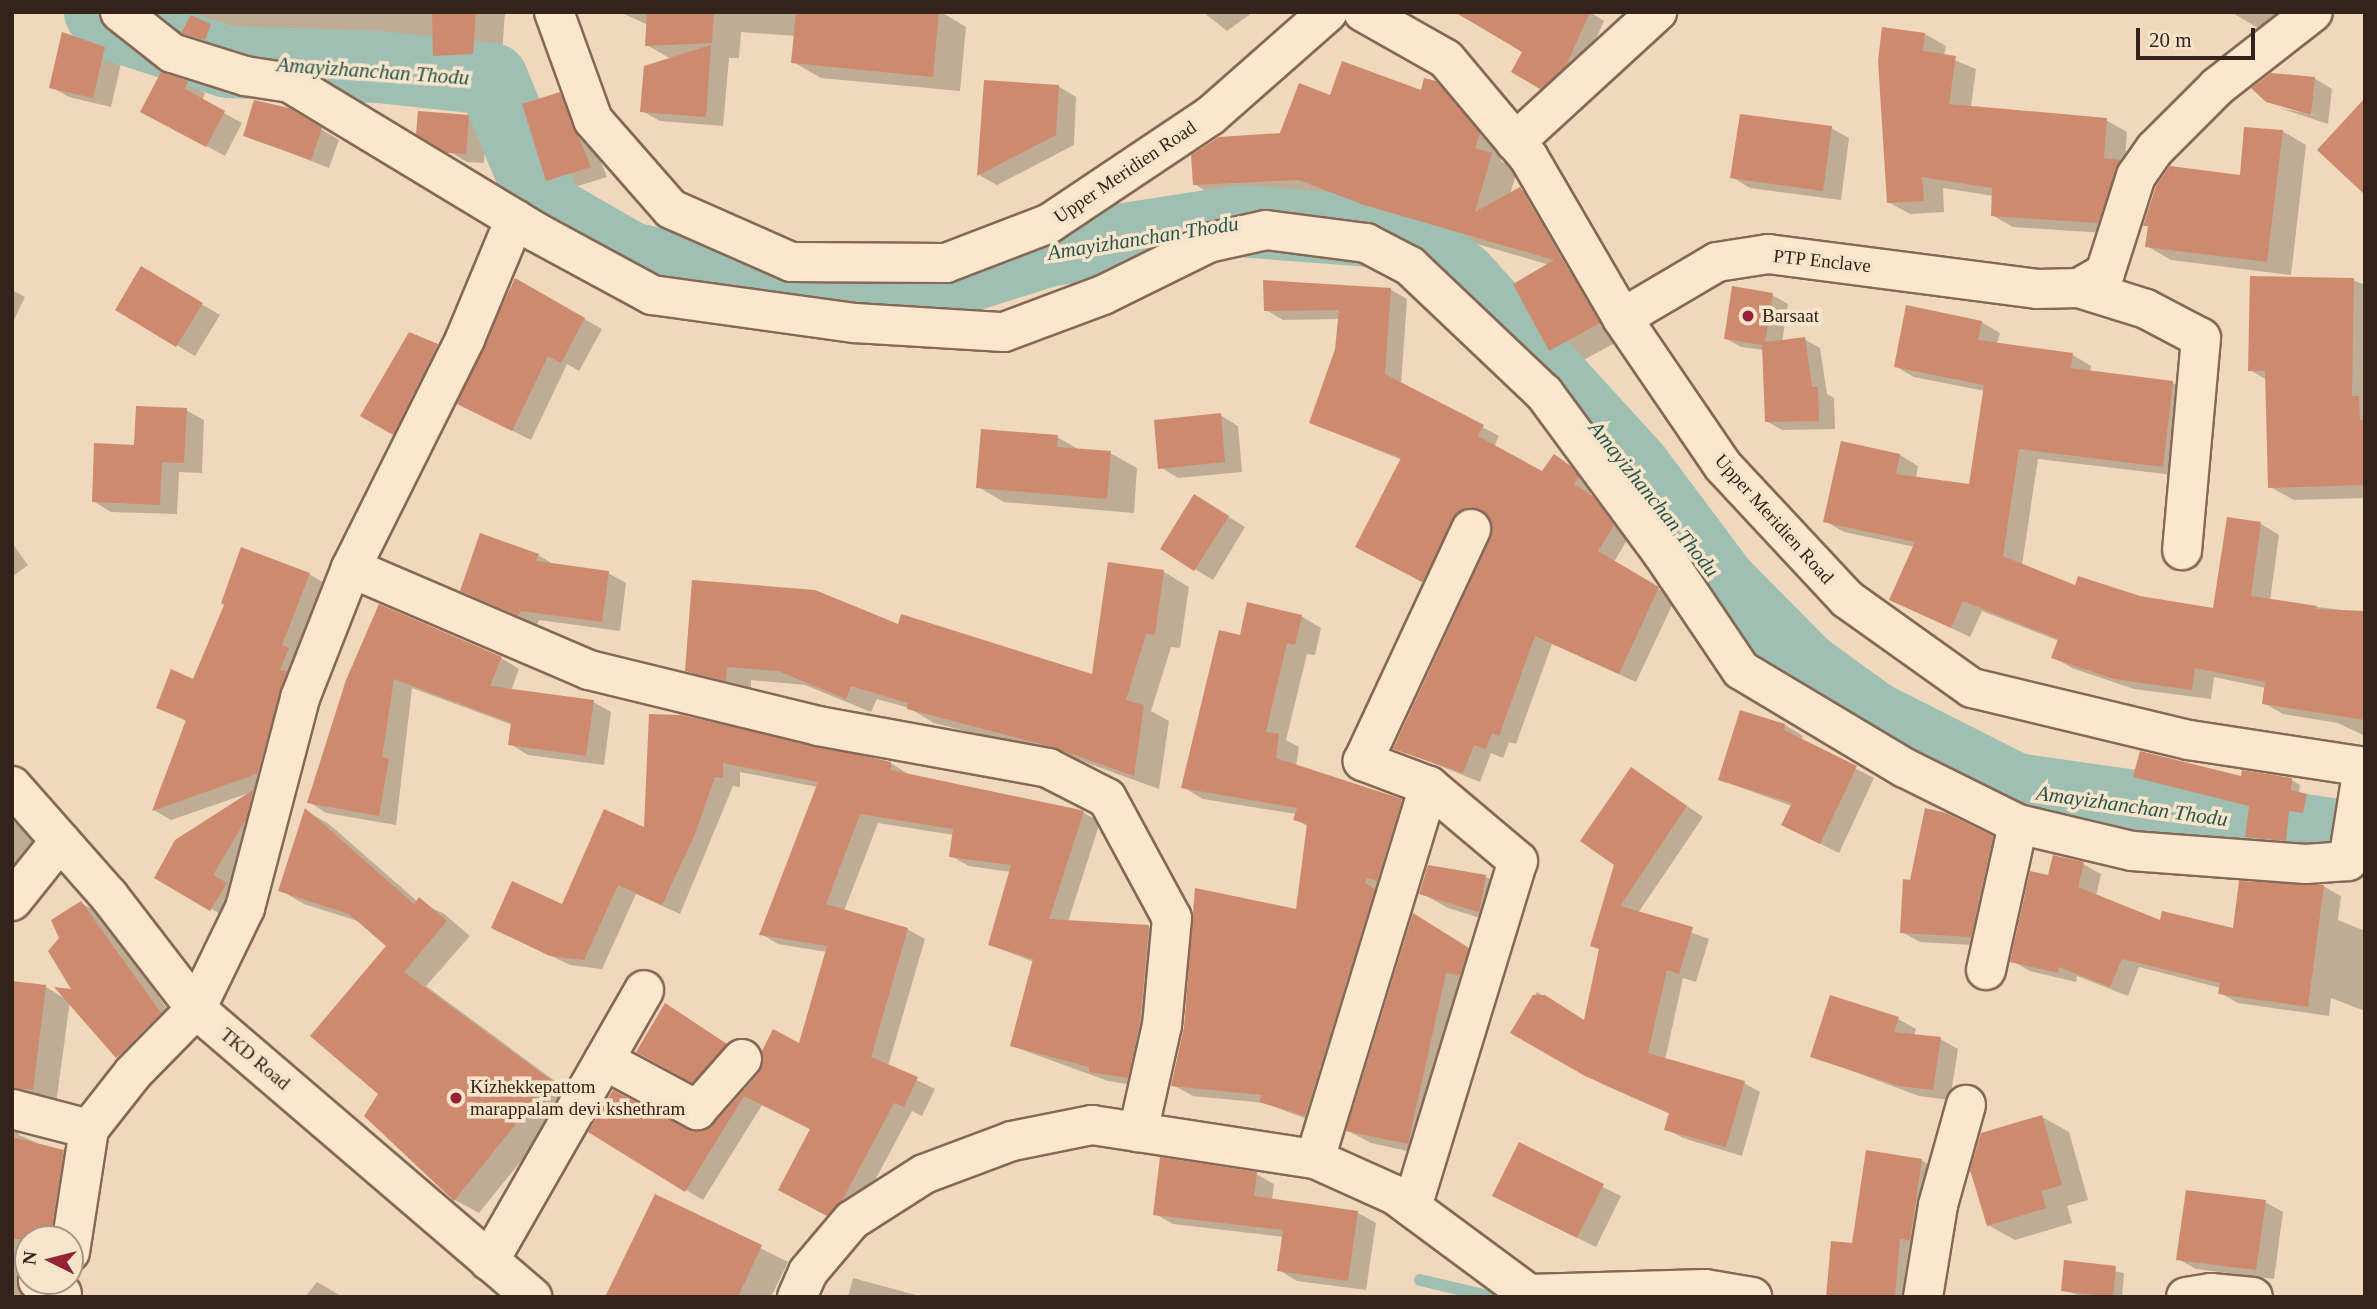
<!DOCTYPE html>
<style>
body{margin:0}
#map{position:relative;width:2377px;height:1309px;overflow:hidden;background:#efd8bb;font-family:"Times New Roman",serif}
div>[style]{position:absolute}
[style*='--x']{left:calc(var(--x)*1px);top:calc(var(--y)*1px);width:calc(var(--w)*1px);rotate:calc(var(--a)*1deg)}
.shadow>*{inset:0;background:#0003}
.stream>*{height:12px;margin:-6px;padding:0 6px;transform-origin:6px;border-radius:6px;background:#9fbfb2}
.river>*{height:72px;margin:-36px;padding:0 36px;transform-origin:36px;border-radius:36px;background:#9fbfb2}
.building>*{inset:0;background:#ce8a6f}
.roads{filter:drop-shadow(2px 0 #866855) drop-shadow(-2px 0 #866855) drop-shadow(0 2px #866855) drop-shadow(0 -2px #866855)}
.minor>*{height:38px;margin:-19px;padding:0 19px;transform-origin:19px;border-radius:19px;background:#fae7ce}
.dots>*{width:19px;height:19px;translate:-50% -50%;box-sizing:border-box;border:4px solid #f6e4cb;border-radius:50%}
span{translate:-50% -50%;white-space:nowrap;text-align:center;line-height:1.15;-webkit-text-stroke:7px #f6e4cb;paint-order:stroke}
.street-label{font-size:19px;color:#34231a}
.poi-label{font-size:19px;color:#34231a}
.left{translate:0 -50%;text-align:left}
.water-label{font-size:21px;color:#29554c;font-style:italic}
.frame{position:absolute;inset:0;border:14px solid #34231a;pointer-events:none}
.north{position:absolute;left:14px;top:1225px;width:70px;height:70px;box-sizing:border-box;background:#f6e4cb;border:2px solid #a89784;border-radius:50%;rotate:276deg;font-size:19px;font-weight:700;line-height:28px;text-align:center;color:#34231a}
.north::after{content:'';display:block;margin:auto;width:24px;height:32px;background:#962333;clip-path:polygon(50% 0,100% 100%,50% 72%,0 100%)}
.scale{position:absolute;left:2136px;top:28px;width:119px;height:32px;box-sizing:border-box;border:4px solid #34231a;border-top:0;padding-left:9px;font-size:21px;line-height:24px;white-space:nowrap;color:#34231a;-webkit-text-stroke:5px #f6e4cb;paint-order:stroke}
</style>
<div id="map">
<div class="shadow">
<i style="clip-path:polygon(158px 12px,505px 12px,501px 69px,463px 71px,435px 55px,435px 47px,367px 50px,366px 54px,237px 44px,233px 55px,212px 48px)"></i>
<i style="clip-path:polygon(620px 12px,941px 12px,966px 27px,960px 91px,821px 78px,793px 62px,796px 36px,741px 32px,739px 58px,729px 58px,723px 126px,660px 121px,642px 111px,671px 59px,647px 45px,648px 25px)"></i>
<i style="clip-path:polygon(1203px 12px,1253px 12px,1227px 31px)"></i>
<i style="clip-path:polygon(1454px 12px,1590px 12px,1604px 21px,1580px 74px,1556px 96px,1513px 72px,1524px 52px)"></i>
<i style="clip-path:polygon(2231px 12px,2304px 12px,2258px 28px)"></i>
<i style="clip-path:polygon(1925px 34px,1946px 46px,1944px 56px,1976px 69px,1971px 107px,2106px 120px,2127px 132px,2119px 234px,2013px 227px,1992px 215px,1994px 196px,1943px 188px,1944px 212px,1910px 214px,1888px 202px)"></i>
<i style="clip-path:polygon(104px 48px,122px 59px,111px 107px,69px 97px,51px 87px)"></i>
<i style="clip-path:polygon(162px 74px,205px 93px,202px 101px,242px 123px,225px 156px,160px 121px)"></i>
<i style="clip-path:polygon(2314px 78px,2332px 89px,2328px 124px,2280px 108px,2319px 116px,2271px 101px)"></i>
<i style="clip-path:polygon(evenodd,1435px 83px,1462px 98px,1505px 149px,1501px 161px,1517px 170px,1510px 195px,1520px 189px,1546px 204px,1624px 338px,1576px 364px,1551px 349px,1550px 265px,1391px 219px,1326px 194px,1220px 199px,1194px 184px,1281px 135px,1331px 97px,1422px 92px,1435px 83px,1540px 216px,1571px 270px,1567px 270px,1540px 216px)"></i>
<i style="clip-path:polygon(1058px 86px,1076px 97px,1074px 145px,997px 185px,979px 175px)"></i>
<i style="clip-path:polygon(559px 94px,578px 104px,607px 177px,565px 190px,547px 180px)"></i>
<i style="clip-path:polygon(289px 110px,339px 140px,329px 168px,245px 135px)"></i>
<i style="clip-path:polygon(468px 116px,486px 127px,484px 163px,467px 162px,418px 133px)"></i>
<i style="clip-path:polygon(1831px 128px,1849px 138px,1841px 200px,1750px 188px,1732px 177px)"></i>
<i style="clip-path:polygon(2282px 131px,2306px 145px,2291px 275px,2171px 260px,2147px 246px,2149px 227px,2145px 225px,2241px 177px)"></i>
<i style="clip-path:polygon(142px 269px,220px 315px,195px 356px,117px 309px)"></i>
<i style="clip-path:polygon(516px 280px,602px 329px,579px 371px,567px 364px,531px 440px,459px 404px)"></i>
<i style="clip-path:polygon(2353px 280px,2365px 285px,2365px 498px,2294px 500px,2270px 487px,2267px 380px,2250px 370px)"></i>
<i style="clip-path:polygon(1390px 289px,1407px 299px,1401px 384px,1499px 436px,1494px 447px,1542px 474px,1571px 466px,1588px 479px,1595px 487px,1589px 495px,1610px 508px,1630px 535px,1614px 562px,1675px 599px,1636px 682px,1552px 644px,1516px 744px,1509px 742px,1503px 758px,1491px 753px,1480px 782px,1395px 748px,1495px 526px,1489px 519px,1475px 520px,1440px 590px,1374px 556px,1402px 460px,1311px 423px,1337px 350px,1340px 319px,1283px 320px,1266px 310px)"></i>
<i style="clip-path:polygon(12px 290px,25px 297px,12px 324px)"></i>
<i style="clip-path:polygon(1772px 295px,1788px 304px,1782px 342px,1804px 339px,1820px 348px,1827px 394px,1834px 398px,1835px 429px,1782px 430px,1766px 421px,1764px 350px,1741px 347px,1725px 338px)"></i>
<i style="clip-path:polygon(1981px 322px,2000px 333px,1997px 344px,2073px 355px,2091px 366px,2090px 372px,2173px 383px,2192px 394px,2182px 476px,2038px 459px,2022px 565px,2076px 587px,2214px 610px,2261px 524px,2279px 535px,2270px 601px,2365px 613px,2365px 736px,2338px 723px,2283px 714px,2264px 703px,2266px 688px,2214px 677px,2211px 699px,2134px 689px,2072px 668px,2053px 657px,2059px 641px,1982px 611px,1970px 637px,1891px 599px,1915px 547px,1844px 532px,1825px 521px,1842px 443px,1900px 455px,1918px 466px,1916px 478px,1971px 486px,1985px 391px,1914px 377px,1895px 366px)"></i>
<i style="clip-path:polygon(410px 334px,452px 354px,408px 442px,363px 415px)"></i>
<i style="clip-path:polygon(186px 410px,204px 420px,202px 473px,179px 472px,177px 514px,111px 512px,93px 501px,136px 447px)"></i>
<i style="clip-path:polygon(1220px 415px,1238px 426px,1242px 472px,1178px 478px,1160px 467px)"></i>
<i style="clip-path:polygon(1057px 437px,1080px 450px,1110px 453px,1137px 468px,1134px 513px,1004px 502px,978px 487px)"></i>
<i style="clip-path:polygon(1213px 507px,1245px 527px,1213px 580px,1162px 549px)"></i>
<i style="clip-path:polygon(12px 543px,28px 565px,12px 577px)"></i>
<i style="clip-path:polygon(538px 555px,555px 565px,608px 573px,626px 583px,620px 631px,539px 620px,537px 625px,462px 590px)"></i>
<i style="clip-path:polygon(1164px 572px,1189px 587px,1180px 648px,1171px 647px,1151px 711px,1169px 721px,1159px 789px,1079px 760px,934px 723px,909px 708px,877px 699px,871px 712px,805px 685px,751px 680px,751px 694px,712px 684px,687px 670px,899px 627px,1093px 676px)"></i>
<i style="clip-path:polygon(309px 574px,326px 584px,275px 784px,253px 791px,271px 802px,263px 830px,230px 887px,243px 894px,229px 919px,156px 877px,249px 793px,171px 820px,154px 810px,188px 722px,158px 707px,194px 681px)"></i>
<i style="clip-path:polygon(1301px 616px,1321px 628px,1315px 655px,1307px 654px,1286px 740px,1299px 747px,1296px 766px,1401px 801px,1421px 812px,1325px 1126px,1265px 1103px,1193px 1096px,1173px 1085px,1298px 911px,1309px 827px,1295px 819px,1296px 814px,1203px 799px,1183px 787px,1242px 637px)"></i>
<i style="clip-path:polygon(501px 658px,519px 669px,511px 691px,593px 702px,611px 712px,604px 765px,528px 755px,510px 744px,513px 725px,412px 688px,396px 825px,326px 813px,309px 802px,348px 681px)"></i>
<i style="clip-path:polygon(1741px 712px,1785px 725px,1803px 736px,1801px 741px,1874px 778px,1839px 853px,1783px 825px,1792px 806px,1720px 780px)"></i>
<i style="clip-path:polygon(681px 717px,892px 764px,910px 775px,1077px 809px,1100px 822px,1068px 922px,1149px 927px,1166px 937px,1145px 1087px,1108px 1081px,1012px 1046px,1034px 962px,990px 945px,1011px 872px,969px 866px,951px 856px,954px 835px,878px 823px,844px 911px,907px 929px,925px 939px,888px 1066px,935px 1089px,922px 1116px,912px 1111px,859px 1210px,845px 1225px,797px 1200px,812px 1130px,762px 1105px,703px 1200px,686px 1190px,686px 1131px,706px 1132px,760px 1074px,801px 1045px,827px 952px,778px 944px,761px 934px,818px 787px,740px 772px,740px 787px,733px 786px,680px 914px,636px 894px,602px 969px,570px 965px,493px 928px,563px 906px,646px 830px)"></i>
<i style="clip-path:polygon(2135px 776px,2292px 780px,2300px 785px,2299px 794px,2315px 801px,2312px 817px,2297px 815px,2294px 844px,2255px 841px,2246px 837px,2250px 808px)"></i>
<i style="clip-path:polygon(1648px 779px,1703px 817px,1638px 913px,1709px 939px,1696px 982px,1683px 978px,1665px 1060px,1744px 1083px,1760px 1092px,1742px 1156px,1683px 1138px,1666px 1129px,1670px 1114px,1604px 1085px,1513px 1032px,1537px 992px,1586px 1022px,1601px 950px,1593px 946px)"></i>
<i style="clip-path:polygon(306px 811px,329px 824px,418px 902px,443px 913px,470px 936px,426px 986px,574px 1095px,479px 1213px,455px 1200px,380px 1094px,389px 946px,361px 922px,304px 904px,280px 890px)"></i>
<i style="clip-path:polygon(12px 821px,33px 833px,53px 855px,12px 880px)"></i>
<i style="clip-path:polygon(1992px 837px,2010px 848px,1989px 946px,1920px 942px,1902px 932px,1911px 882px)"></i>
<i style="clip-path:polygon(2083px 864px,2101px 874px,2096px 896px,2161px 922px,2234px 930px,2323px 886px,2341px 896px,2338px 920px,2365px 931px,2365px 1011px,2331px 998px,2329px 1016px,2238px 1003px,2220px 993px,2221px 988px,2139px 967px,2128px 996px,2077px 976px,2076px 982px,2030px 971px,2012px 961px,2050px 877px)"></i>
<i style="clip-path:polygon(1486px 877px,1512px 892px,1506px 926px,1448px 908px,1421px 893px)"></i>
<i style="clip-path:polygon(81px 903px,99px 913px,178px 1024px,135px 1067px,117px 1056px,70px 1001px,56px 1104px,14px 1118px,19px 1135px,87px 1165px,73px 1275px,70px 1239px,28px 1239px,28px 1281px,40px 1297px,12px 1297px,12px 983px,46px 987px,67px 1000px,74px 991px,61px 938px)"></i>
<i style="clip-path:polygon(1436px 928px,1490px 962px,1430px 1156px,1371px 1143px,1348px 1131px)"></i>
<i style="clip-path:polygon(684px 1016px,743px 1055px,711px 1091px,656px 1062px)"></i>
<i style="clip-path:polygon(1898px 1019px,1916px 1029px,1914px 1036px,1940px 1039px,1958px 1049px,1950px 1100px,1919px 1096px,1812px 1056px)"></i>
<i style="clip-path:polygon(2042px 1117px,2069px 1132px,2088px 1200px,2067px 1206px,2072px 1223px,2015px 1240px,1988px 1225px)"></i>
<i style="clip-path:polygon(1519px 1145px,1621px 1196px,1596px 1247px,1512px 1206px)"></i>
<i style="clip-path:polygon(1921px 1160px,1939px 1171px,1914px 1297px,1828px 1297px,1854px 1245px)"></i>
<i style="clip-path:polygon(1256px 1174px,1274px 1184px,1272px 1200px,1358px 1213px,1376px 1223px,1366px 1290px,1297px 1281px,1279px 1270px,1284px 1237px,1173px 1224px,1155px 1214px)"></i>
<i style="clip-path:polygon(656px 1196px,788px 1262px,771px 1297px,607px 1297px)"></i>
<i style="clip-path:polygon(2265px 1202px,2283px 1212px,2274px 1279px,2196px 1269px,2178px 1259px)"></i>
<i style="clip-path:polygon(2066px 1262px,2124px 1273px,2122px 1297px,2084px 1297px,2062px 1290px)"></i>
<i style="clip-path:polygon(853px 1278px,923px 1297px,848px 1297px)"></i>
<i style="clip-path:polygon(317px 1282px,343px 1297px,305px 1297px)"></i>
</div>
<div class="stream">
<i style="--x:1420;--y:1280;--w:74;--a:13.3"></i>
</div>
<div class="river">
<i style="--x:100;--y:12;--w:18;--a:45"></i>
<i style="--x:113;--y:25;--w:121;--a:17.8"></i>
<i style="--x:228;--y:62;--w:151;--a:1.9"></i>
<i style="--x:379;--y:67;--w:114;--a:6.1"></i>
<i style="--x:492;--y:79;--w:142;--a:67.2"></i>
<i style="--x:547;--y:210;--w:96;--a:30"></i>
<i style="--x:630;--y:258;--w:133;--a:12.6"></i>
<i style="--x:760;--y:287;--w:132;--a:6.1"></i>
<i style="--x:891;--y:301;--w:164;--a:-17.8"></i>
<i style="--x:1047;--y:251;--w:195;--a:-8.8"></i>
<i style="--x:1240;--y:221;--w:169;--a:4.4"></i>
<i style="--x:1408;--y:234;--w:70;--a:39.2"></i>
<i style="--x:1462;--y:278;--w:257;--a:47.7"></i>
<i style="--x:1635;--y:468;--w:144;--a:53.2"></i>
<i style="--x:1721;--y:583;--w:120;--a:45.3"></i>
<i style="--x:1805;--y:668;--w:84;--a:35.8"></i>
<i style="--x:1873;--y:717;--w:159;--a:26.9"></i>
<i style="--x:2015;--y:789;--w:319;--a:8.1"></i>
</div>
<div class="building">
<i style="clip-path:polygon(432px 12px,476px 12px,473px 54px,433px 56px)"></i>
<i style="clip-path:polygon(647px 12px,714px 12px,712px 43px,645px 46px)"></i>
<i style="clip-path:polygon(796px 12px,939px 12px,933px 77px,791px 63px)"></i>
<i style="clip-path:polygon(1455px 12px,1590px 12px,1566px 66px,1540px 89px,1511px 72px,1522px 52px)"></i>
<i style="clip-path:polygon(191px 15px,211px 24px,205px 40px,181px 33px)"></i>
<i style="clip-path:polygon(1882px 27px,1925px 33px,1923px 51px,1956px 56px,1949px 104px,2107px 118px,2104px 158px,2120px 160px,2098px 223px,1991px 216px,1992px 188px,1922px 177px,1924px 201px,1887px 203px,1878px 61px)"></i>
<i style="clip-path:polygon(62px 32px,105px 47px,93px 98px,49px 88px)"></i>
<i style="clip-path:polygon(711px 45px,706px 117px,640px 112px,644px 66px)"></i>
<i style="clip-path:polygon(1342px 61px,1421px 90px,1424px 78px,1436px 81px,1480px 133px,1475px 148px,1492px 153px,1475px 212px,1520px 187px,1600px 323px,1549px 351px,1513px 284px,1554px 260px,1364px 205px,1299px 180px,1193px 185px,1191px 155px,1219px 137px,1280px 133px,1299px 83px,1330px 95px)"></i>
<i style="clip-path:polygon(161px 72px,188px 81px,185px 89px,225px 111px,206px 147px,140px 112px)"></i>
<i style="clip-path:polygon(2271px 73px,2315px 77px,2311px 115px,2266px 102px,2251px 88px)"></i>
<i style="clip-path:polygon(984px 80px,1059px 85px,1056px 135px,977px 176px)"></i>
<i style="clip-path:polygon(560px 92px,591px 167px,546px 181px,522px 104px)"></i>
<i style="clip-path:polygon(2365px 98px,2365px 195px,2317px 150px)"></i>
<i style="clip-path:polygon(254px 100px,289px 108px,322px 128px,311px 160px,243px 136px)"></i>
<i style="clip-path:polygon(418px 111px,469px 115px,466px 154px,447px 153px,416px 134px)"></i>
<i style="clip-path:polygon(1740px 114px,1832px 126px,1823px 191px,1730px 178px)"></i>
<i style="clip-path:polygon(2244px 127px,2283px 130px,2267px 262px,2145px 247px,2148px 226px,2143px 226px,2156px 186px,2170px 166px,2240px 175px)"></i>
<i style="clip-path:polygon(141px 266px,203px 303px,176px 347px,115px 310px)"></i>
<i style="clip-path:polygon(2250px 276px,2354px 278px,2352px 396px,2359px 396px,2360px 420px,2365px 420px,2365px 485px,2268px 488px,2265px 371px,2248px 371px)"></i>
<i style="clip-path:polygon(515px 278px,585px 318px,561px 363px,548px 356px,512px 431px,457px 404px)"></i>
<i style="clip-path:polygon(1263px 280px,1391px 288px,1385px 374px,1484px 425px,1478px 436px,1542px 471px,1554px 454px,1572px 467px,1579px 477px,1574px 484px,1593px 496px,1614px 525px,1598px 551px,1659px 587px,1619px 674px,1535px 636px,1499px 736px,1492px 733px,1486px 749px,1474px 745px,1463px 773px,1393px 749px,1491px 538px,1489px 517px,1470px 507px,1458px 512px,1422px 582px,1355px 547px,1401px 458px,1309px 423px,1335px 349px,1339px 310px,1264px 311px)"></i>
<i style="clip-path:polygon(1732px 286px,1773px 293px,1765px 342px,1805px 337px,1812px 387px,1818px 387px,1819px 421px,1765px 422px,1762px 345px,1724px 339px)"></i>
<i style="clip-path:polygon(1906px 305px,1982px 321px,1978px 340px,2073px 353px,2071px 368px,2173px 381px,2163px 467px,2019px 449px,2003px 556px,2075px 585px,2078px 576px,2140px 596px,2213px 608px,2227px 517px,2261px 522px,2251px 596px,2317px 606px,2316px 609px,2365px 611px,2365px 720px,2262px 704px,2265px 682px,2195px 668px,2192px 690px,2114px 679px,2051px 658px,2058px 639px,1963px 601px,1951px 628px,1889px 600px,1915px 542px,1823px 522px,1841px 441px,1900px 454px,1896px 474px,1969px 484px,1984px 385px,1894px 367px)"></i>
<i style="clip-path:polygon(409px 332px,438px 344px,393px 435px,360px 416px)"></i>
<i style="clip-path:polygon(136px 406px,187px 408px,184px 463px,162px 462px,160px 505px,92px 502px,94px 443px,134px 445px)"></i>
<i style="clip-path:polygon(1221px 413px,1225px 462px,1158px 469px,1154px 420px)"></i>
<i style="clip-path:polygon(981px 429px,1058px 435px,1057px 447px,1111px 451px,1107px 499px,976px 488px)"></i>
<i style="clip-path:polygon(1194px 494px,1229px 516px,1194px 571px,1160px 549px)"></i>
<i style="clip-path:polygon(480px 533px,539px 554px,536px 561px,609px 571px,602px 622px,521px 611px,518px 616px,460px 591px)"></i>
<i style="clip-path:polygon(241px 547px,310px 573px,282px 645px,289px 648px,280px 670px,287px 671px,257px 774px,152px 811px,186px 720px,156px 708px,171px 669px,193px 679px,224px 605px,221px 603px)"></i>
<i style="clip-path:polygon(1108px 562px,1164px 570px,1155px 635px,1146px 634px,1126px 700px,1144px 705px,1134px 776px,1052px 747px,907px 709px,908px 703px,851px 686px,846px 699px,778px 671px,727px 667px,726px 681px,685px 671px,692px 580px,815px 590px,898px 624px,901px 614px,1092px 674px)"></i>
<i style="clip-path:polygon(1247px 602px,1302px 615px,1295px 645px,1287px 643px,1266px 732px,1279px 734px,1276px 758px,1402px 799px,1377px 881px,1367px 878px,1365px 883px,1375px 889px,1305px 1116px,1259px 1102px,1262px 1095px,1171px 1086px,1184px 1027px,1195px 888px,1296px 909px,1307px 824px,1293px 820px,1297px 808px,1181px 788px,1219px 630px,1240px 635px)"></i>
<i style="clip-path:polygon(379px 604px,502px 657px,490px 686px,594px 700px,586px 756px,508px 745px,511px 723px,394px 679px,382px 757px,389px 759px,379px 816px,307px 803px,346px 680px)"></i>
<i style="clip-path:polygon(1740px 710px,1785px 724px,1784px 730px,1857px 766px,1820px 844px,1781px 825px,1792px 803px,1718px 780px)"></i>
<i style="clip-path:polygon(649px 714px,681px 715px,891px 762px,891px 770px,1084px 811px,1049px 919px,1149px 925px,1140px 1022px,1128px 1078px,1089px 1072px,1089px 1067px,1010px 1046px,1033px 959px,988px 945px,1011px 865px,949px 857px,953px 829px,860px 814px,826px 904px,908px 928px,871px 1057px,918px 1077px,904px 1107px,894px 1103px,842px 1201px,827px 1216px,778px 1190px,810px 1129px,744px 1096px,685px 1192px,588px 1132px,613px 1090px,687px 1129px,705px 1130px,713px 1125px,759px 1073px,762px 1051px,773px 1029px,799px 1043px,827px 946px,759px 935px,818px 782px,723px 763px,723px 778px,715px 777px,695px 834px,662px 905px,618px 885px,584px 960px,550px 956px,491px 928px,512px 881px,562px 904px,604px 809px,644px 827px)"></i>
<i style="clip-path:polygon(2140px 751px,2241px 776px,2242px 770px,2292px 778px,2291px 790px,2307px 794px,2303px 813px,2289px 811px,2286px 841px,2245px 837px,2249px 806px,2133px 777px)"></i>
<i style="clip-path:polygon(1631px 767px,1687px 806px,1620px 906px,1693px 927px,1679px 974px,1667px 970px,1648px 1053px,1745px 1081px,1726px 1147px,1664px 1130px,1669px 1113px,1585px 1076px,1510px 1033px,1533px 995px,1545px 995px,1584px 1020px,1599px 949px,1590px 946px,1614px 865px,1580px 841px)"></i>
<i style="clip-path:polygon(253px 790px,246px 819px,213px 875px,227px 883px,210px 911px,154px 878px,175px 840px)"></i>
<i style="clip-path:polygon(305px 808px,414px 904px,419px 897px,447px 921px,404px 972px,551px 1080px,454px 1201px,364px 1116px,378px 1094px,310px 1036px,386px 946px,349px 914px,278px 891px)"></i>
<i style="clip-path:polygon(1925px 808px,1946px 813px,1993px 836px,1971px 937px,1900px 933px,1903px 879px,1910px 880px)"></i>
<i style="clip-path:polygon(2053px 855px,2084px 862px,2078px 887px,2160px 920px,2162px 911px,2233px 928px,2239px 881px,2324px 885px,2308px 1007px,2218px 994px,2220px 983px,2122px 959px,2110px 987px,2059px 967px,2058px 973px,2010px 962px,2030px 871px,2048px 875px)"></i>
<i style="clip-path:polygon(1428px 865px,1486px 875px,1479px 912px,1419px 894px)"></i>
<i style="clip-path:polygon(81px 901px,161px 1013px,116px 1058px,54px 987px,71px 989px,48px 951px,59px 938px,51px 920px)"></i>
<i style="clip-path:polygon(1413px 913px,1469px 948px,1460px 975px,1446px 973px,1408px 1144px,1346px 1131px)"></i>
<i style="clip-path:polygon(12px 981px,46px 985px,33px 1090px,12px 1088px)"></i>
<i style="clip-path:polygon(1830px 995px,1899px 1017px,1894px 1032px,1941px 1037px,1933px 1090px,1899px 1086px,1810px 1057px)"></i>
<i style="clip-path:polygon(665px 1003px,727px 1044px,692px 1083px,636px 1052px)"></i>
<i style="clip-path:polygon(2042px 1115px,2062px 1185px,2041px 1191px,2046px 1208px,1987px 1226px,1970px 1170px,1981px 1133px)"></i>
<i style="clip-path:polygon(12px 1137px,64px 1150px,50px 1239px,12px 1239px)"></i>
<i style="clip-path:polygon(1519px 1142px,1604px 1184px,1577px 1238px,1492px 1196px)"></i>
<i style="clip-path:polygon(1866px 1150px,1922px 1159px,1910px 1240px,1900px 1239px,1895px 1297px,1826px 1297px,1831px 1241px,1852px 1243px)"></i>
<i style="clip-path:polygon(1160px 1157px,1257px 1172px,1254px 1196px,1358px 1211px,1348px 1281px,1277px 1271px,1283px 1230px,1153px 1215px)"></i>
<i style="clip-path:polygon(2186px 1190px,2266px 1200px,2256px 1270px,2176px 1260px)"></i>
<i style="clip-path:polygon(655px 1194px,762px 1245px,738px 1297px,605px 1297px)"></i>
<i style="clip-path:polygon(2064px 1260px,2116px 1266px,2113px 1297px,2061px 1291px)"></i>
</div>
<div class="roads">
<div class="minor">
<i style="--x:120;--y:12;--w:66;--a:38.3"></i>
<i style="--x:172;--y:53;--w:77;--a:17.5"></i>
<i style="--x:245;--y:76;--w:46;--a:8.8"></i>
<i style="--x:290;--y:83;--w:288;--a:31.2"></i>
<i style="--x:536;--y:232;--w:132;--a:28.5"></i>
<i style="--x:652;--y:295;--w:205;--a:7.9"></i>
<i style="--x:855;--y:323;--w:149;--a:3.5"></i>
<i style="--x:1004;--y:332;--w:106;--a:-20.5"></i>
<i style="--x:1103;--y:295;--w:117;--a:-26.3"></i>
<i style="--x:1208;--y:243;--w:59;--a:-12.6"></i>
<i style="--x:1266;--y:230;--w:101;--a:7.4"></i>
<i style="--x:1366;--y:243;--w:50;--a:27.6"></i>
<i style="--x:1410;--y:266;--w:185;--a:43.5"></i>
<i style="--x:1544;--y:393;--w:199;--a:53.6"></i>
<i style="--x:1662;--y:553;--w:141;--a:56"></i>
<i style="--x:1741;--y:670;--w:191;--a:30.9"></i>
<i style="--x:1905;--y:768;--w:126;--a:26.4"></i>
<i style="--x:2018;--y:824;--w:117;--a:13.3"></i>
<i style="--x:2132;--y:851;--w:174;--a:4.3"></i>
<i style="--x:2306;--y:864;--w:42;--a:-4.1"></i>
<i style="--x:2348;--y:861;--w:95;--a:-80.9"></i>
<i style="--x:554;--y:12;--w:115;--a:70.1"></i>
<i style="--x:593;--y:120;--w:118;--a:48.8"></i>
<i style="--x:671;--y:209;--w:131;--a:23.8"></i>
<i style="--x:791;--y:262;--w:155;--a:0.4"></i>
<i style="--x:946;--y:263;--w:111;--a:-21"></i>
<i style="--x:1050;--y:223;--w:192;--a:-33.8"></i>
<i style="--x:1210;--y:116;--w:157;--a:-41.4"></i>
<i style="--x:1363;--y:12;--w:95;--a:29.5"></i>
<i style="--x:1446;--y:59;--w:129;--a:50"></i>
<i style="--x:1529;--y:158;--w:185;--a:59.8"></i>
<i style="--x:1622;--y:318;--w:179;--a:55.7"></i>
<i style="--x:1723;--y:466;--w:182;--a:47"></i>
<i style="--x:1847;--y:599;--w:153;--a:35.5"></i>
<i style="--x:1972;--y:688;--w:223;--a:13.5"></i>
<i style="--x:2189;--y:740;--w:178;--a:8.7"></i>
<i style="--x:1515;--y:142;--w:193;--a:-42.5"></i>
<i style="--x:2079;--y:288;--w:70;--a:17.4"></i>
<i style="--x:2146;--y:309;--w:62;--a:27.8"></i>
<i style="--x:2201;--y:338;--w:213;--a:95.1"></i>
<i style="--x:1622;--y:318;--w:110;--a:-30.5"></i>
<i style="--x:1717;--y:262;--w:52;--a:-8.9"></i>
<i style="--x:1768;--y:254;--w:271;--a:7.4"></i>
<i style="--x:2037;--y:289;--w:42;--a:-1.4"></i>
<i style="--x:2079;--y:288;--w:30;--a:-30"></i>
<i style="--x:2105;--y:273;--w:102;--a:-72.3"></i>
<i style="--x:2136;--y:176;--w:33;--a:-55"></i>
<i style="--x:2155;--y:149;--w:89;--a:-45"></i>
<i style="--x:2218;--y:86;--w:120;--a:-37.9"></i>
<i style="--x:351;--y:568;--w:256;--a:-63.5"></i>
<i style="--x:465;--y:339;--w:130;--a:-67.4"></i>
<i style="--x:12;--y:786;--w:147;--a:48.6"></i>
<i style="--x:109;--y:896;--w:143;--a:52.4"></i>
<i style="--x:196;--y:1009;--w:443;--a:40.6"></i>
<i style="--x:12;--y:901;--w:77;--a:-51.3"></i>
<i style="--x:1986;--y:970;--w:149;--a:-77.6"></i>
<i style="--x:604;--y:1060;--w:106;--a:28.3"></i>
<i style="--x:697;--y:1110;--w:68;--a:-48.6"></i>
<i style="--x:12;--y:1109;--w:80;--a:14.6"></i>
<i style="--x:1315;--y:1159;--w:390;--a:-73"></i>
<i style="--x:1429;--y:786;--w:71;--a:-159.3"></i>
<i style="--x:1363;--y:761;--w:256;--a:-65"></i>
<i style="--x:1412;--y:1207;--w:362;--a:-73"></i>
<i style="--x:1518;--y:861;--w:116;--a:-139.9"></i>
<i style="--x:70;--y:1252;--w:124;--a:-81.2"></i>
<i style="--x:89;--y:1129;--w:71;--a:-51.8"></i>
<i style="--x:133;--y:1073;--w:90;--a:-45.5"></i>
<i style="--x:196;--y:1009;--w:112;--a:-64.1"></i>
<i style="--x:245;--y:908;--w:217;--a:-75.3"></i>
<i style="--x:300;--y:698;--w:140;--a:-68.6"></i>
<i style="--x:351;--y:568;--w:259;--a:23.2"></i>
<i style="--x:589;--y:670;--w:236;--a:13.7"></i>
<i style="--x:818;--y:726;--w:234;--a:10.3"></i>
<i style="--x:1048;--y:768;--w:66;--a:27"></i>
<i style="--x:1107;--y:798;--w:136;--a:61.6"></i>
<i style="--x:1172;--y:918;--w:107;--a:95.3"></i>
<i style="--x:1162;--y:1025;--w:110;--a:102.6"></i>
<i style="--x:489;--y:1261;--w:312;--a:-60.2"></i>
<i style="--x:38;--y:1281;--w:27;--a:28"></i>
<i style="--x:797;--y:1297;--w:27;--a:-66"></i>
<i style="--x:808;--y:1272;--w:68;--a:-49.8"></i>
<i style="--x:852;--y:1220;--w:85;--a:-32.6"></i>
<i style="--x:924;--y:1174;--w:94;--a:-20.6"></i>
<i style="--x:1012;--y:1141;--w:82;--a:-11.3"></i>
<i style="--x:1092;--y:1125;--w:226;--a:8.7"></i>
<i style="--x:1315;--y:1159;--w:88;--a:24.2"></i>
<i style="--x:1395;--y:1195;--w:167;--a:36.5"></i>
<i style="--x:1529;--y:1294;--w:176;--a:-1.6"></i>
<i style="--x:1705;--y:1289;--w:48;--a:9.7"></i>
<i style="--x:1923;--y:1297;--w:93;--a:-80.7"></i>
<i style="--x:1938;--y:1205;--w:104;--a:-74.4"></i>
<i style="--x:2186;--y:1297;--w:25;--a:-9"></i>
<i style="--x:2211;--y:1293;--w:42;--a:5.4"></i>
</div>
</div>
<div class="dots">
<i style="left:1748px;top:316px;background:#962333"></i>
<i style="left:456px;top:1098px;background:#962333"></i>
</div>
<div class="street-label">
<span style="left:1125px;top:172px;rotate:-34deg">Upper Meridien Road</span>
<span style="left:1822px;top:261px;rotate:6deg">PTP Enclave</span>
<span style="left:1774px;top:519px;rotate:48deg">Upper Meridien Road</span>
<span style="left:255px;top:1059px;rotate:40deg">TKD Road</span>
</div>
<div class="poi-label">
<span class="left" style="left:1762px;top:316px">Barsaat</span>
<span class="left" style="left:470px;top:1098px">Kizhekkepattom<br>marappalam devi kshethram</span>
</div>
<div class="water-label">
<span style="left:373px;top:71px;rotate:4deg">Amayizhanchan Thodu</span>
<span style="left:1143px;top:238px;rotate:-9deg">Amayizhanchan Thodu</span>
<span style="left:1654px;top:499px;rotate:51deg">Amayizhanchan Thodu</span>
<span style="left:2132px;top:806px;rotate:8deg">Amayizhanchan Thodu</span>
</div>
<div class="frame"></div>
<div class="north">N</div>
<div class="scale">20 m</div>
</div>
